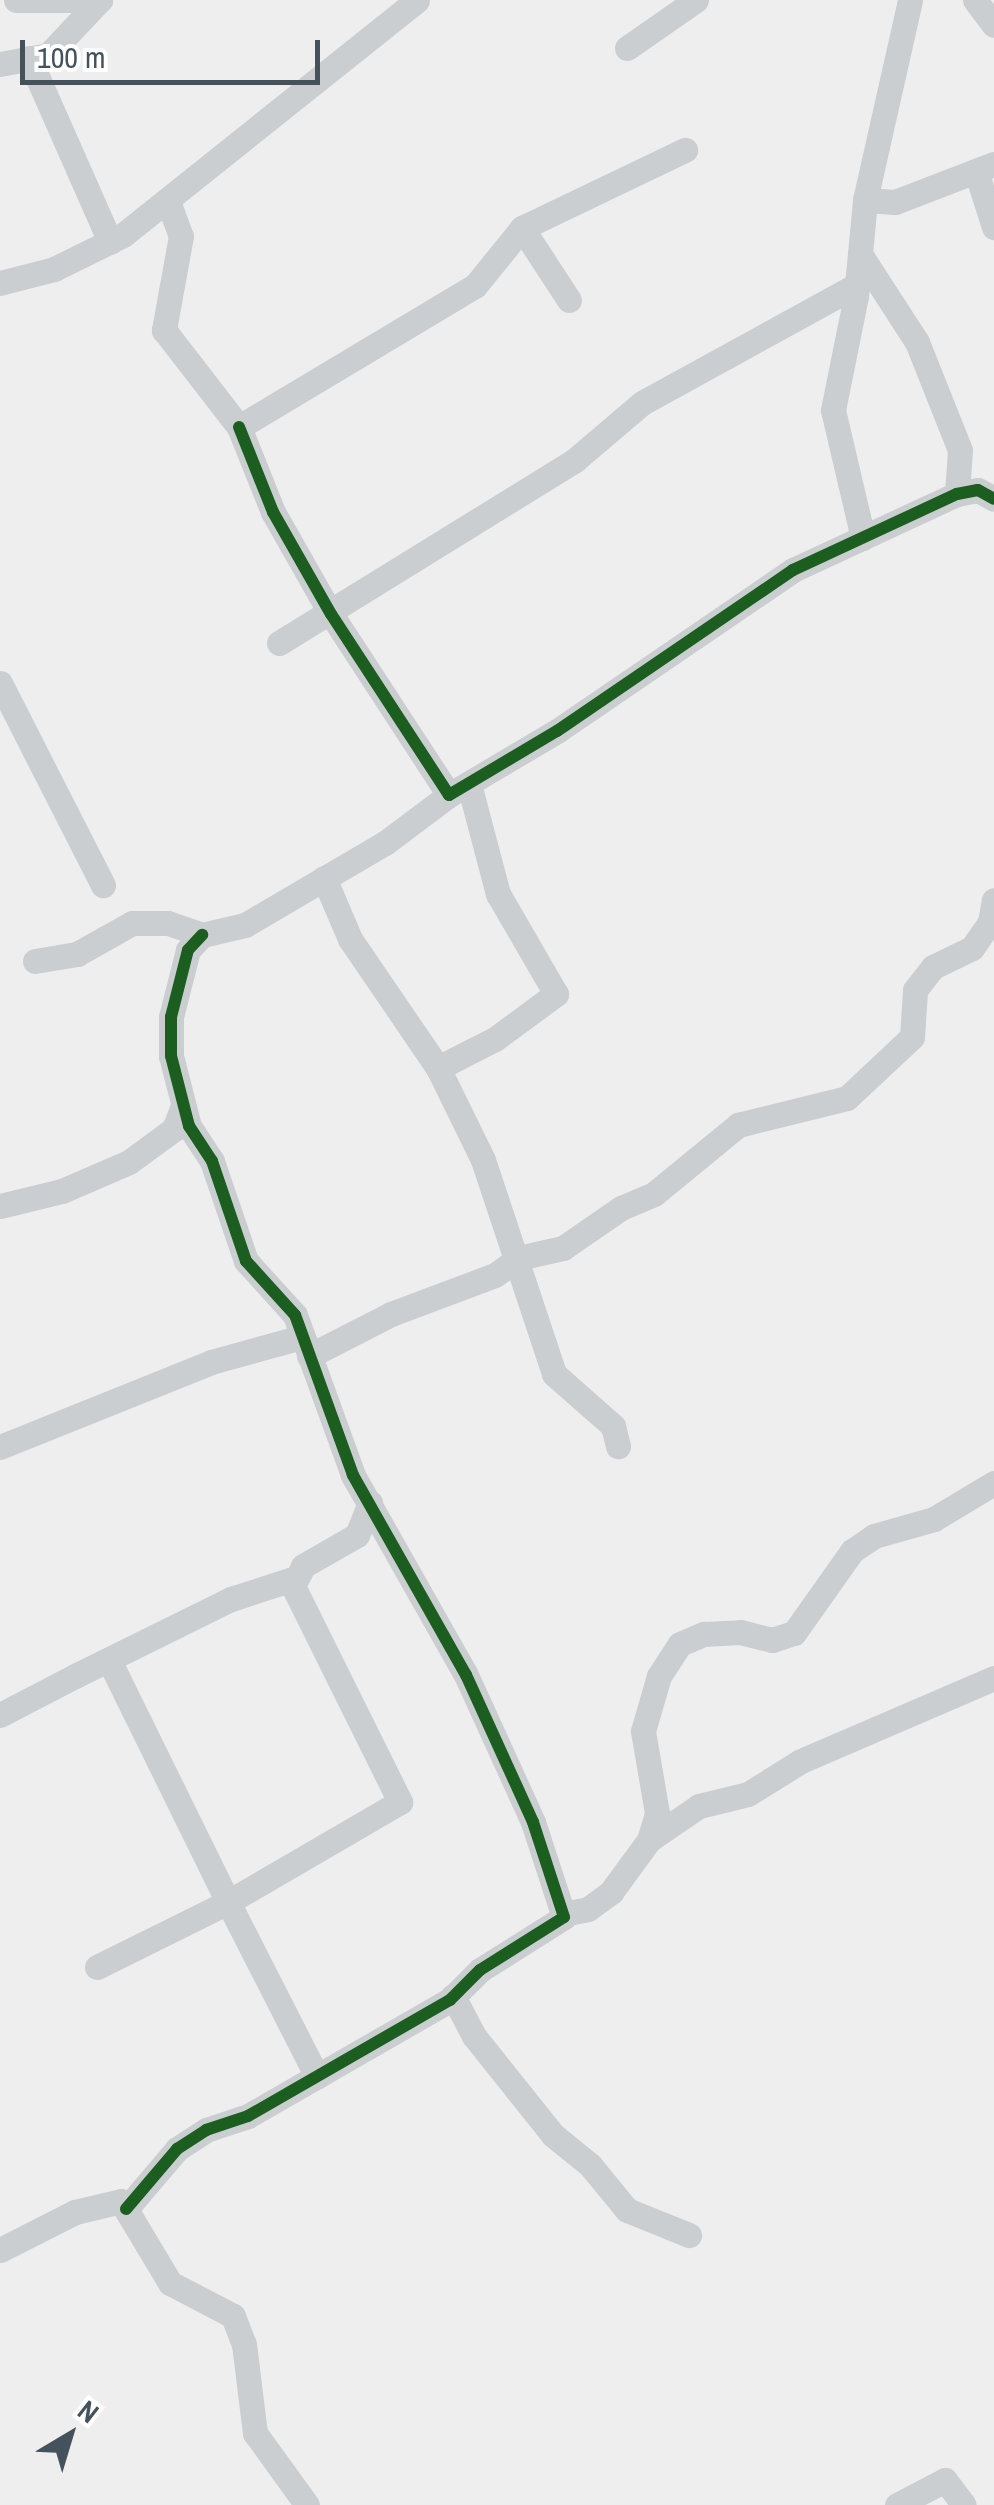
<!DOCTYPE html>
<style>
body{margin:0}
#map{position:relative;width:994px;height:2505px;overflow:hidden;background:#efeeee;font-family:"Archivo Narrow",sans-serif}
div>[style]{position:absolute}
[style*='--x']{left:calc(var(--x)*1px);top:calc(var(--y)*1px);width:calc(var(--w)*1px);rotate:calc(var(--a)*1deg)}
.street>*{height:25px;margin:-12.5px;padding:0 12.5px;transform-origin:12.5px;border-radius:12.5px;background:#caced0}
.cycleway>*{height:12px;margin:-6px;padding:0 6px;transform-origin:6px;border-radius:6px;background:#1b5e20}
span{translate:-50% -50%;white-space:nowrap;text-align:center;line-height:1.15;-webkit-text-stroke:8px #fff;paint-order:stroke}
.north{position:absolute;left:20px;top:2385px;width:100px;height:100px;-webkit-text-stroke:8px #fff;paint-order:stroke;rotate:38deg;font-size:28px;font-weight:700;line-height:40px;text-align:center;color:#44525c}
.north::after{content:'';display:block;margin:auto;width:35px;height:45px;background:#44525c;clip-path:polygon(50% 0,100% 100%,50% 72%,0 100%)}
.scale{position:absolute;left:20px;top:40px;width:300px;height:45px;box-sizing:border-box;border:5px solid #44525c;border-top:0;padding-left:12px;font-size:30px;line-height:35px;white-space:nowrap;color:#44525c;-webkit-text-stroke:8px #fff;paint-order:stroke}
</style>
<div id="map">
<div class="street">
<i style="--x:16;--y:0;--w:84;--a:0"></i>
<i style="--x:975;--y:0;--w:31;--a:53"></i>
<i style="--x:627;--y:48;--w:84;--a:-34.8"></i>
<i style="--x:29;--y:58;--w:201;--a:66.2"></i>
<i style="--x:0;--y:64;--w:49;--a:-10.6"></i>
<i style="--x:48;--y:55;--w:76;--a:-46.6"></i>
<i style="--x:976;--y:171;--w:59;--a:72.2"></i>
<i style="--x:865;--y:200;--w:30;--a:4"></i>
<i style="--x:895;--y:202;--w:106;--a:-21"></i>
<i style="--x:168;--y:201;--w:37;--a:70"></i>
<i style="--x:181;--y:236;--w:96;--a:100.3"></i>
<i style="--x:164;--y:330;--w:123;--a:52.3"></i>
<i style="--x:239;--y:427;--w:275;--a:-30.9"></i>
<i style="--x:475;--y:286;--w:75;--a:-51"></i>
<i style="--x:522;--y:228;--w:181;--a:-25.6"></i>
<i style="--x:522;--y:228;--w:86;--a:56.9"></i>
<i style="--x:860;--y:254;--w:105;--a:57.1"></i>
<i style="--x:917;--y:342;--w:116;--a:68.3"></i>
<i style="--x:960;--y:450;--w:44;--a:93.9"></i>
<i style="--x:0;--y:283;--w:56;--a:-14.5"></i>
<i style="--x:54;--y:269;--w:77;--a:-26.2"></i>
<i style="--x:123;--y:235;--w:376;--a:-38.6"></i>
<i style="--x:239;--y:427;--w:92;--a:68.2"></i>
<i style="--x:273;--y:512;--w:117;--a:60.4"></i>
<i style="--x:331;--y:614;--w:216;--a:56.9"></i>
<i style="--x:449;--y:795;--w:126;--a:-30.7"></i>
<i style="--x:557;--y:731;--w:286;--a:-34.3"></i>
<i style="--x:793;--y:570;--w:181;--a:-24.9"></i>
<i style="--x:957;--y:494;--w:21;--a:-11"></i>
<i style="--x:978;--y:490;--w:18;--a:29"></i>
<i style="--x:863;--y:538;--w:131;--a:-103.2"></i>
<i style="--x:833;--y:410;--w:116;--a:-78.6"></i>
<i style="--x:856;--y:296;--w:96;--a:-84.6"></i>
<i style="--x:865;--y:200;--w:205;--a:-77.3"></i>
<i style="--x:279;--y:643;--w:348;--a:-31.7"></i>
<i style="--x:575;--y:460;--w:88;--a:-40.4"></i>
<i style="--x:642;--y:403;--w:245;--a:-28.8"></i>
<i style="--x:0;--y:683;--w:227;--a:63"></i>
<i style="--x:324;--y:878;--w:66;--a:66.9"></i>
<i style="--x:350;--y:939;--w:156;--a:55.7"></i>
<i style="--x:438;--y:1068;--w:64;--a:-27"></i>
<i style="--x:495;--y:1039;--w:76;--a:-36.4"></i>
<i style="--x:556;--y:994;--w:116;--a:-120.1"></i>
<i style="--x:498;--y:894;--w:114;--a:-104.8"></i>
<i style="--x:35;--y:961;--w:43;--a:-9.5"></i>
<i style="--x:77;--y:954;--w:63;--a:-29.4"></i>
<i style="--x:132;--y:923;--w:36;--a:0"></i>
<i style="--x:168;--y:923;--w:36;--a:19"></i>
<i style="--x:202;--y:935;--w:44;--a:-13.1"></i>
<i style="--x:245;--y:925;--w:162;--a:-30.4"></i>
<i style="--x:385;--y:843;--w:80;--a:-36.9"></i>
<i style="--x:438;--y:1068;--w:102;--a:63.9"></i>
<i style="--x:483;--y:1160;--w:225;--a:71.6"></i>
<i style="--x:554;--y:1374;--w:79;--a:41.4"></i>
<i style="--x:613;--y:1426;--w:21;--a:76"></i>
<i style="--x:0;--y:1206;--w:64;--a:-13.6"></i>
<i style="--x:62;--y:1191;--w:73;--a:-23.4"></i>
<i style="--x:129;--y:1162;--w:56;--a:-36.3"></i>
<i style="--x:174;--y:1129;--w:25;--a:-69"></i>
<i style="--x:309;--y:1356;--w:92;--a:-27.1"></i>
<i style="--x:391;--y:1314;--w:111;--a:-20.6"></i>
<i style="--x:495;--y:1275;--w:29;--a:-36"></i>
<i style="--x:518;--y:1258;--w:46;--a:-12.5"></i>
<i style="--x:563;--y:1248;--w:70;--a:-34.6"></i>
<i style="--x:621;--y:1208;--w:36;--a:-23"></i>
<i style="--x:654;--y:1194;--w:109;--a:-39.4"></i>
<i style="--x:738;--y:1125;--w:112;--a:-13.9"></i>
<i style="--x:847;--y:1098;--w:89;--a:-43.2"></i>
<i style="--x:912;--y:1037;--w:47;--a:-86.3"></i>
<i style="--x:915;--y:990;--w:29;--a:-52"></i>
<i style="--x:933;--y:967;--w:43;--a:-26"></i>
<i style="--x:972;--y:948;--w:32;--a:-55"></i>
<i style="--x:990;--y:922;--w:22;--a:-80"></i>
<i style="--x:0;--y:1447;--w:227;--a:-21.9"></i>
<i style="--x:211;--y:1362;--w:94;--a:-15.4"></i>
<i style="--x:293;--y:1586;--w:22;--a:-63"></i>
<i style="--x:303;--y:1566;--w:62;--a:-29.9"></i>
<i style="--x:357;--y:1535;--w:35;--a:-68"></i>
<i style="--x:0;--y:1715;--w:85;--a:-27.5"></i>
<i style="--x:75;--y:1676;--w:174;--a:-26.3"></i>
<i style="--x:231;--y:1599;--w:62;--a:-17.9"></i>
<i style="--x:290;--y:1580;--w:248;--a:63.6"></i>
<i style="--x:400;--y:1802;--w:199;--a:149.8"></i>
<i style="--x:228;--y:1902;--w:270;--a:-116.2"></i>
<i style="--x:649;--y:1840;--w:60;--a:-34.2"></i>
<i style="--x:699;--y:1806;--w:50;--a:-13.8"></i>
<i style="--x:748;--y:1794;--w:62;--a:-31.9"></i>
<i style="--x:801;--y:1761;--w:210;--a:-23.3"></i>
<i style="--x:563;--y:1914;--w:25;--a:-11"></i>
<i style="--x:588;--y:1909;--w:29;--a:-36"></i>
<i style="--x:611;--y:1892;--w:64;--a:-53.8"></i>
<i style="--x:649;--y:1840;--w:28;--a:-73"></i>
<i style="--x:657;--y:1813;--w:83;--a:-99.7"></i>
<i style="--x:643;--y:1731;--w:57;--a:-73.8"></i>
<i style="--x:659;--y:1676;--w:38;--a:-57"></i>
<i style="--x:680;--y:1644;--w:26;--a:-23"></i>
<i style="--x:704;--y:1634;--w:36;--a:-3"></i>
<i style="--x:740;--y:1632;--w:33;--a:14"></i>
<i style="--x:772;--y:1640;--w:23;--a:-18"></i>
<i style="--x:794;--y:1633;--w:100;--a:-54.7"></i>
<i style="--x:852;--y:1551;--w:27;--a:-34"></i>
<i style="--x:874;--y:1536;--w:62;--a:-15.8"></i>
<i style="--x:934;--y:1519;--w:70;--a:-31"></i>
<i style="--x:97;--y:1967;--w:146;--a:-26.4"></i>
<i style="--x:228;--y:1902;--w:196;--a:63"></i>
<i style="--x:453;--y:1996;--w:45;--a:62.3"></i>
<i style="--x:474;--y:2036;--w:127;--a:51.4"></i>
<i style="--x:553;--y:2135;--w:48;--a:39"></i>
<i style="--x:590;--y:2165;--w:58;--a:50.6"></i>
<i style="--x:627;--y:2210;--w:67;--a:22"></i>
<i style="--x:126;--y:2209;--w:79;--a:-49.6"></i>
<i style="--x:177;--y:2149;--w:35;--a:-33"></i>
<i style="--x:206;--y:2130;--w:44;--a:-18.4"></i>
<i style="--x:248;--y:2116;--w:233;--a:-29.9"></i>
<i style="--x:450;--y:2000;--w:42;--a:-45"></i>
<i style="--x:480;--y:1970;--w:99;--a:-32.2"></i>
<i style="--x:564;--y:1917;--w:100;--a:-108.1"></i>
<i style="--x:533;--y:1822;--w:162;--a:-114.5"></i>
<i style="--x:466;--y:1675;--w:230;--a:-119.5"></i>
<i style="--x:353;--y:1475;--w:170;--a:-109.9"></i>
<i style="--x:295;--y:1315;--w:73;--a:-132.2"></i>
<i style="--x:246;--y:1261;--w:106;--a:-108.8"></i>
<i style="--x:212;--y:1161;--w:42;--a:-123.3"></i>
<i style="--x:189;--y:1126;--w:72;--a:-104.4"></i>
<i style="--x:171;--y:1056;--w:39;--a:-90"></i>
<i style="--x:171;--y:1017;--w:69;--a:-75.8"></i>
<i style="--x:188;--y:950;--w:21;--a:-47"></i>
<i style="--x:0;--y:2250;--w:84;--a:-26.9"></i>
<i style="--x:75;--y:2212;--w:47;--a:-13.4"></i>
<i style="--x:121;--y:2201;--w:96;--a:59.1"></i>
<i style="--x:170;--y:2283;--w:71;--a:27.6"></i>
<i style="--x:233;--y:2316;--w:30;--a:69"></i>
<i style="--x:244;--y:2344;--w:90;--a:83"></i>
<i style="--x:255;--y:2433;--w:89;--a:54.2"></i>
<i style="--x:897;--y:2505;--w:54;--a:-27.5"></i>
<i style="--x:945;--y:2480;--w:31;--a:53"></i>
</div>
<div class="cycleway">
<i style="--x:239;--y:427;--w:92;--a:68.2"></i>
<i style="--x:273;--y:512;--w:117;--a:60.4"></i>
<i style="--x:331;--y:614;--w:216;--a:56.9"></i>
<i style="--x:449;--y:795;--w:126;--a:-30.7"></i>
<i style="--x:557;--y:731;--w:286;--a:-34.3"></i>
<i style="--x:793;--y:570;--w:181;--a:-24.9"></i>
<i style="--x:957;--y:494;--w:21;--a:-11"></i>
<i style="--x:978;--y:490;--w:18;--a:29"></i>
<i style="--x:126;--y:2209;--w:79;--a:-49.6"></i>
<i style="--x:177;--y:2149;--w:35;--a:-33"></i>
<i style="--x:206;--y:2130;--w:44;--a:-18.4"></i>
<i style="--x:248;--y:2116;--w:233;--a:-29.9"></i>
<i style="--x:450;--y:2000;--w:42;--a:-45"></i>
<i style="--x:480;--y:1970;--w:99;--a:-32.2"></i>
<i style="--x:564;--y:1917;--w:100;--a:-108.1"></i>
<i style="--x:533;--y:1822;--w:162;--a:-114.5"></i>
<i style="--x:466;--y:1675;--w:230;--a:-119.5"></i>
<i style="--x:353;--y:1475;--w:170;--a:-109.9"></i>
<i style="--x:295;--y:1315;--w:73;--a:-132.2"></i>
<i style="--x:246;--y:1261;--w:106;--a:-108.8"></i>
<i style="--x:212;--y:1161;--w:42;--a:-123.3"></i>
<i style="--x:189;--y:1126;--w:72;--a:-104.4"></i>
<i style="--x:171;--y:1056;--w:39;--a:-90"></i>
<i style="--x:171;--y:1017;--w:69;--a:-75.8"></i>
<i style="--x:188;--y:950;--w:21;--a:-47"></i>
</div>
<div class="north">N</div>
<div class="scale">100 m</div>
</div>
